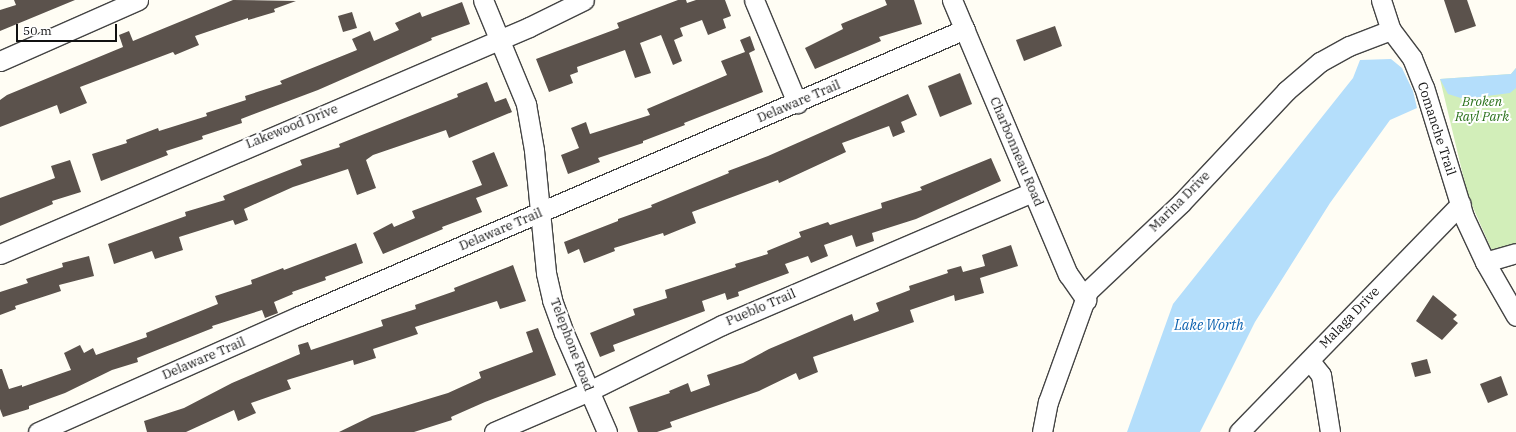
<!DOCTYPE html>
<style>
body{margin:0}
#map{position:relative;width:1516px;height:432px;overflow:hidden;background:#fffdf4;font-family:"IBM Plex Serif",serif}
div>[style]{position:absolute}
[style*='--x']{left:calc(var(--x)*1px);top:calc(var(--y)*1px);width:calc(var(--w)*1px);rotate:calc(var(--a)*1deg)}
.green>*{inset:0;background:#d2eeb9}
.water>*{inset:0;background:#b4defb}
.building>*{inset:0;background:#5b524c}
.roads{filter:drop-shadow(1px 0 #444) drop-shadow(-1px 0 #444) drop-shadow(0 1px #444) drop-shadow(0 -1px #444)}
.minor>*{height:19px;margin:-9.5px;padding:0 9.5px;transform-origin:9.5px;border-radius:9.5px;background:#fff}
span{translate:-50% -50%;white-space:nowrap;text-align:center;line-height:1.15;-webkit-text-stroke:4px #fff;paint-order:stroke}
.street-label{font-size:13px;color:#111}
.park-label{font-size:13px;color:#287019;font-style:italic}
.water-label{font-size:14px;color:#0d62af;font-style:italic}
.scale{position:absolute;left:16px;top:24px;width:101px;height:18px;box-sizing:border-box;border:2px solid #111;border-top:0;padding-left:5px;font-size:12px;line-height:14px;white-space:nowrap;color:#111;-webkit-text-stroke:3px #fff;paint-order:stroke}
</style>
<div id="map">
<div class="green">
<i style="clip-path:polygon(1516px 68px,1516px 246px,1493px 253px,1468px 196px,1440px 79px,1511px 74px)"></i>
</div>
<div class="water">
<i style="clip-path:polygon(1391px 59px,1402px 68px,1413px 91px,1417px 108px,1390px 120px,1330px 203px,1255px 322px,1200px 432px,1127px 432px,1173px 304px,1353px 78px,1360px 60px)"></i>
<i style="clip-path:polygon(1516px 68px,1516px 88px,1510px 93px,1464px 99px,1448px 94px,1440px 79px,1511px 74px)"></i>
</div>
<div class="building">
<i style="clip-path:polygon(14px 0,75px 0,0 31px,0 10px,16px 5px)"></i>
<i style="clip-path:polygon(233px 0,296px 1px,274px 9px,275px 12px,248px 20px,248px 18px,195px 36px,199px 45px,175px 55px,173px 52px,80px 87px,87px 103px,60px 114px,57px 105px,0 127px,0 100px,7px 95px,123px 47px,119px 35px,129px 31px,133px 41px)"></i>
<i style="clip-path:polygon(678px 0,686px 0,687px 3px,696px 0,725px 0,731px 16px,723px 19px,726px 28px,708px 35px,702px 20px,680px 28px,683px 36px,674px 40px,682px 61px,673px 65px,661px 35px,640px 43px,651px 73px,635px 78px,625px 50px,577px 67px,578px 72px,570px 75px,573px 83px,549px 92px,536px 59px,619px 28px,617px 23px)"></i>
<i style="clip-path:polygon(885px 0,914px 0,922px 24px,879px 37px,881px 41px,815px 69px,805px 48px,843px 29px,841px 24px,887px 5px)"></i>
<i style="clip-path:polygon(1444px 0,1467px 0,1476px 26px,1455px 33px)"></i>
<i style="clip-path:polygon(462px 2px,470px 24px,431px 38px,432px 40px,318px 90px,241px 119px,242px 123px,202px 136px,203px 139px,166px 151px,168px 155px,101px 181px,92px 154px,127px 143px,126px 140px,158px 128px,159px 131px,207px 116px,206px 113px,246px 100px,245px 96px,282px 84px,280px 81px,357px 50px,352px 39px,370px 31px,374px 41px,399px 30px,395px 23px,420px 12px,422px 17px)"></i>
<i style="clip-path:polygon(352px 12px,357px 28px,343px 32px,338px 16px)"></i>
<i style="clip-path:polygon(1055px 26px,1062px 46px,1024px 61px,1016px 40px)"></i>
<i style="clip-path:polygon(750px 36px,755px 50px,749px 53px,763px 92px,684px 123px,685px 125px,643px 141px,643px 143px,598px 158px,600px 162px,568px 174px,561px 155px,579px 148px,571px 128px,586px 122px,590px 134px,650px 115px,647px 109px,727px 75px,721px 61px,745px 52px,740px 40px)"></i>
<i style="clip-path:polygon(960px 73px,972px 104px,940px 117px,928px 86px)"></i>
<i style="clip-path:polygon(487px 82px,495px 102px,506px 98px,512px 112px,449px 138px,446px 130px,373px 155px,366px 160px,376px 188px,357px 195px,348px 169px,293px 187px,244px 209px,248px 220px,235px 225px,233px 220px,179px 237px,183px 250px,155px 259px,152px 251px,114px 264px,108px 244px,186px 216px,185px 212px,225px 200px,223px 196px,302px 165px,300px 160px,340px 147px,339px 144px,458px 97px,457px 94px)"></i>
<i style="clip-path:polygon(908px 94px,917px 115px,901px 122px,905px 132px,893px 137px,889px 126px,842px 143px,846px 152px,779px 183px,778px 180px,692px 212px,696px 223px,664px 236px,663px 233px,614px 248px,615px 251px,584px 263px,579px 249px,568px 254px,564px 242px,618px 221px,618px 219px,652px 207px,651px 205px,729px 173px,728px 171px,768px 156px)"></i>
<i style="clip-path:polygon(494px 152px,508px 186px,476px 198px,482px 212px,442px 227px,443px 229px,383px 254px,373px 233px,392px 223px,394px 227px,415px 218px,412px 211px,482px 185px,472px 161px)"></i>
<i style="clip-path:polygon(991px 158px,1001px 181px,916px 219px,872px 233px,874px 241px,856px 247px,852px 235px,824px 245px,828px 256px,811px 263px,808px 256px,785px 264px,789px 273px,738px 292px,739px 296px,727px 300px,725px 293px,702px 301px,705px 311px,613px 345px,615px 351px,600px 357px,590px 333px,635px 315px,633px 309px,667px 298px,665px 290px,736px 267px,735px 264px,768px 254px,767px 251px,801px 237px,799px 232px,828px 222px,830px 225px,882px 208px,881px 203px,922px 190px,920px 187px)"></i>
<i style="clip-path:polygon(70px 160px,81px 192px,52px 201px,53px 204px,0 226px,0 198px,55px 178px,51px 166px)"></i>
<i style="clip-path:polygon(356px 243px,363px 263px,325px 277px,326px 280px,292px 292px,293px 294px,274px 302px,278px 313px,265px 318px,262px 310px,212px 326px,213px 328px,137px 358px,138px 362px,112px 370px,65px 393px,29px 406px,29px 409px,3px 417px,0 409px,0 369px,2px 369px,9px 389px,22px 385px,22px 387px,71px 370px,64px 353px,80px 345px,84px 353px,93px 348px,96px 355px,147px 337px,146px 333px,218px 304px,215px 296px,252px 284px,251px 280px,283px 268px,284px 270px)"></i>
<i style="clip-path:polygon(1011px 245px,1018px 266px,980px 278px,984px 293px,955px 301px,954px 295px,910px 310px,914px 322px,813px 357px,818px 372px,799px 380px,796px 373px,759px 391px,670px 422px,672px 427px,657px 432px,638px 432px,629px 407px,670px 393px,669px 391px,688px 383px,691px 392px,710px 385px,707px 375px,743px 363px,769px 349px,842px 318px,852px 314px,854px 321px,879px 311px,876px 303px,910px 290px,909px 286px,948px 273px,947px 270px,961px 266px,963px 272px,985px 266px,982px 255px)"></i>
<i style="clip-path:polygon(89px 256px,94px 276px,59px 285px,61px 291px,15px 306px,16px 309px,0 315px,0 292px,28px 283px,26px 279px,63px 267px,62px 263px)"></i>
<i style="clip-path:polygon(513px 265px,526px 301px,500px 309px,497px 301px,415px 327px,418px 334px,373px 349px,376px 358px,354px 365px,353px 360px,287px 380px,291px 389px,251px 403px,256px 413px,238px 421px,234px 410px,186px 432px,147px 432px,144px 421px,184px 408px,232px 383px,300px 354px,298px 345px,308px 342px,311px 350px,383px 326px,381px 320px,416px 309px,415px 305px,455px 291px,454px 288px)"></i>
<i style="clip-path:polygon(1433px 295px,1457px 315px,1453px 319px,1458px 323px,1442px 340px,1416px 321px)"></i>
<i style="clip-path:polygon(538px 328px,556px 375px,485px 402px,451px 417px,452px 420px,414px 432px,339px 432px,372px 416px,448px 393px,481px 378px,479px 372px,533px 352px,526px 332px)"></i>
<i style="clip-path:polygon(1427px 359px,1431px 373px,1415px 377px,1411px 363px)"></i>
<i style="clip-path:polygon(1501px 376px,1508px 395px,1488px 403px,1480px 384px)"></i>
</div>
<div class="roads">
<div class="minor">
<i style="--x:483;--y:0;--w:113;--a:67.5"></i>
<i style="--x:526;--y:104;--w:47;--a:80.1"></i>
<i style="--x:534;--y:150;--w:124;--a:84.4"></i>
<i style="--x:546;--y:273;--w:28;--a:77"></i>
<i style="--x:552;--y:300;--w:35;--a:70"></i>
<i style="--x:564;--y:333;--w:108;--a:66.5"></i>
<i style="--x:754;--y:0;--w:112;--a:67.3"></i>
<i style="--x:952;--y:0;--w:298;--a:67.1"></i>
<i style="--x:1068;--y:274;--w:32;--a:55"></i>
<i style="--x:1381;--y:0;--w:32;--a:72"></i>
<i style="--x:1391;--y:30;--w:35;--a:53"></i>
<i style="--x:1412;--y:58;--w:31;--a:68"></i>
<i style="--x:1424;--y:87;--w:136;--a:72.9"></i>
<i style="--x:1464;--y:217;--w:50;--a:65"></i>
<i style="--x:1485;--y:262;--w:62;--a:60.1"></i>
<i style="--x:0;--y:61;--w:151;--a:-23.8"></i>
<i style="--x:0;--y:254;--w:576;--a:-23.22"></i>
<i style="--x:529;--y:27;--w:61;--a:-26.1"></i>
<i style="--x:1485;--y:262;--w:32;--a:-16"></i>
<i style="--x:1310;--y:361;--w:18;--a:52"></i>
<i style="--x:1321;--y:375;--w:58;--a:81"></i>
<i style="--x:38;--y:432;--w:286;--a:-24"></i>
<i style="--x:299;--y:316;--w:725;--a:-23.31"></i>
<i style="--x:494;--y:432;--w:103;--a:-23.3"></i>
<i style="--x:589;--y:391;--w:148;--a:-26.4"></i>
<i style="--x:722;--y:325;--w:337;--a:-23.2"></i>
<i style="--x:1042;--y:432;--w:31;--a:-79"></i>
<i style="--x:1048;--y:402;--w:118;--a:-70.2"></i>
<i style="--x:1088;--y:291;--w:128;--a:-43.4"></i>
<i style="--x:1181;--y:203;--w:154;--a:-46.8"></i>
<i style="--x:1286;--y:91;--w:45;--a:-40.5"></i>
<i style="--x:1320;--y:62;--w:33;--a:-29"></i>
<i style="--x:1349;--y:46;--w:45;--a:-20.9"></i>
<i style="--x:1239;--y:432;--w:318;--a:-45.8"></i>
</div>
</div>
<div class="street-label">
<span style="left:799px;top:102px;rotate:-23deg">Delaware Trail</span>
<span style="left:292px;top:127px;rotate:-22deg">Lakewood Drive</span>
<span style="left:1436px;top:129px;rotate:72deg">Comanche Trail</span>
<span style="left:1016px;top:152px;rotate:67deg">Charbonneau Road</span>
<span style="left:1180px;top:202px;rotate:-45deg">Marina Drive</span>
<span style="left:501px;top:230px;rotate:-23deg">Delaware Trail</span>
<span style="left:761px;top:308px;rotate:-23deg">Pueblo Trail</span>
<span style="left:1350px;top:318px;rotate:-46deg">Malaga Drive</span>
<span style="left:571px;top:345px;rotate:69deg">Telephone Road</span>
<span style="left:204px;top:359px;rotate:-23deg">Delaware Trail</span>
</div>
<div class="park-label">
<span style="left:1482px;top:110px">Broken<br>Rayl Park</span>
</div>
<div class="water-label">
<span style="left:1209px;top:325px">Lake Worth</span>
</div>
<div class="scale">50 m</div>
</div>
